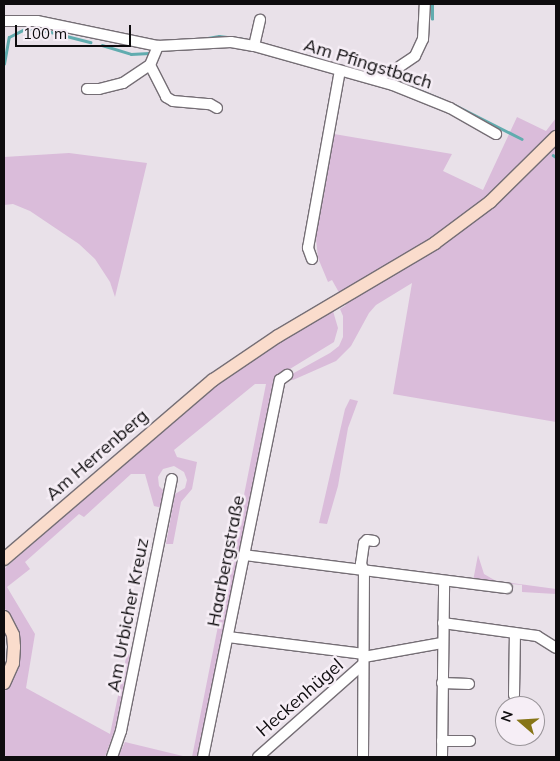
<!DOCTYPE html>
<meta charset="utf-8">
<style>
body{margin:0}
#map{position:relative;width:560px;height:761px;overflow:hidden;background:#e9e1e9;font-family:Mulish,sans-serif}
div>[style]{position:absolute}
[style*='--x']{left:calc(var(--x)*1px);top:calc(var(--y)*1px);width:calc(var(--w)*1px);rotate:calc(var(--a)*1deg)}
.green>*{inset:0;background:#dabcda}
.stream>*{height:2.5px;margin:-1.25px;padding:0 1.25px;transform-origin:1.25px;border-radius:1.25px;background:#61acaf}
.roads{filter:drop-shadow(1px 0 #756e75) drop-shadow(-1px 0 #756e75) drop-shadow(0 1px #756e75) drop-shadow(0 -1px #756e75)}
.minor>*{height:10px;margin:-5px;padding:0 5px;transform-origin:5px;border-radius:5px;background:#fff}
.major>*{height:12px;margin:-6px;padding:0 6px;transform-origin:6px;border-radius:6px;background:#fadccc}
span{translate:-50% -50%;white-space:nowrap;text-align:center;line-height:1.15;-webkit-text-stroke:5px #f6eef6;paint-order:stroke}
.street-label{font-size:18px;color:#0e0c0e}
.frame{position:absolute;inset:0;border:5px solid #0e0c0e;pointer-events:none}
.north{position:absolute;left:495px;top:696px;width:50px;height:50px;box-sizing:border-box;background:#f6eef6;border:1px solid #999499;border-radius:50%;rotate:289deg;font-size:14px;font-weight:700;line-height:20px;text-align:center;color:#0e0c0e}
.north::after{content:'';display:block;margin:auto;width:18px;height:22px;background:#877517;clip-path:polygon(50% 0,100% 100%,50% 72%,0 100%)}
.scale{position:absolute;left:15px;top:25px;width:116px;height:22px;box-sizing:border-box;border:2px solid #0e0c0e;border-top:0;padding-left:6px;font-size:15px;line-height:18px;white-space:nowrap;color:#0e0c0e;-webkit-text-stroke:4px #f6eef6;paint-order:stroke}
</style>
<div id="map">
<div class="green">
<i style="clip-path:polygon(517px 117px,546px 131px,556px 118px,556px 422px,393px 394px,412px 283px,376px 305px,369px 313px,351px 346px,336px 361px,293px 380px,283px 379px,330px 353px,339px 346px,343px 337px,343px 316px,340px 309px,346px 305px,332px 280px,328px 282px,318px 258px,316px 238px,314px 237px,334px 134px,452px 154px,443px 171px,483px 190px)"></i>
<i style="clip-path:polygon(69px 153px,147px 163px,115px 297px,110px 282px,95px 259px,79px 244px,30px 211px,13px 204px,4px 205px,4px 157px)"></i>
<i style="clip-path:polygon(333px 311px,338px 328px,334px 342px,285px 372px,199px 757px,192px 757px,266px 384px,255px 384px,174px 450px,177px 457px,197px 462px,192px 489px,181px 502px,173px 544px,166px 544px,175px 494px,185px 488px,187px 480px,184px 472px,174px 466px,163px 469px,158px 477px,159px 486px,165px 492px,162px 508px,154px 506px,145px 474px,131px 474px,84px 517px,79px 514px,25px 562px,30px 569px,7px 587px,35px 634px,26px 688px,110px 734px,127px 653px,130px 655px,115px 729px,105px 757px,7px 757px,4px 754px,4px 692px,7px 688px,18px 631px,4px 607px,4px 569px,68px 513px,101px 482px,225px 378px,293px 333px)"></i>
<i style="clip-path:polygon(350px 399px,358px 401px,348px 428px,338px 486px,327px 524px,319px 523px,345px 409px)"></i>
<i style="clip-path:polygon(478px 555px,484px 574px,496px 581px,556px 589px,556px 594px,522px 592px,522px 585px,473px 581px)"></i>
<i style="clip-path:polygon(125px 742px,187px 757px,118px 757px)"></i>
</div>
<div class="stream">
<i style="--x:432;--y:19;--w:15;--a:-90"></i>
<i style="--x:202;--y:39;--w:17;--a:-10"></i>
<i style="--x:219;--y:36;--w:24;--a:7"></i>
<i style="--x:102;--y:45;--w:30;--a:17"></i>
<i style="--x:131;--y:54;--w:18;--a:-3"></i>
<i style="--x:311;--y:57;--w:11;--a:15"></i>
<i style="--x:4;--y:64;--w:27;--a:-80"></i>
<i style="--x:9;--y:37;--w:18;--a:-27"></i>
<i style="--x:25;--y:29;--w:18;--a:3"></i>
<i style="--x:43;--y:30;--w:49;--a:14.3"></i>
<i style="--x:389;--y:79;--w:10;--a:0"></i>
<i style="--x:409;--y:86;--w:37;--a:22"></i>
<i style="--x:453;--y:104;--w:77;--a:26.9"></i>
<i style="--x:553;--y:155;--w:4;--a:34"></i>
</div>
<div class="roads">
<div class="minor">
<i style="--x:4;--y:21;--w:33;--a:0"></i>
<i style="--x:37;--y:21;--w:124;--a:11.7"></i>
<i style="--x:158;--y:46;--w:73;--a:-3.1"></i>
<i style="--x:231;--y:42;--w:23;--a:10"></i>
<i style="--x:254;--y:46;--w:144;--a:15.7"></i>
<i style="--x:393;--y:85;--w:61;--a:22"></i>
<i style="--x:450;--y:108;--w:53;--a:29.5"></i>
<i style="--x:254;--y:46;--w:27;--a:-77"></i>
<i style="--x:150;--y:65;--w:36;--a:63"></i>
<i style="--x:166;--y:97;--w:8;--a:30"></i>
<i style="--x:173;--y:101;--w:37;--a:5"></i>
<i style="--x:210;--y:104;--w:8;--a:30"></i>
<i style="--x:374;--y:79;--w:24;--a:-24"></i>
<i style="--x:396;--y:69;--w:23;--a:-34"></i>
<i style="--x:415;--y:56;--w:19;--a:-65"></i>
<i style="--x:423;--y:39;--w:35;--a:-87"></i>
<i style="--x:87;--y:89;--w:12;--a:0"></i>
<i style="--x:99;--y:89;--w:25;--a:-14"></i>
<i style="--x:123;--y:83;--w:32;--a:-34"></i>
<i style="--x:150;--y:65;--w:21;--a:-67"></i>
<i style="--x:312;--y:259;--w:12;--a:-110"></i>
<i style="--x:308;--y:248;--w:180;--a:-79.8"></i>
<i style="--x:244;--y:555;--w:265;--a:7.2"></i>
<i style="--x:443;--y:623;--w:95;--a:7.9"></i>
<i style="--x:537;--y:636;--w:22;--a:32"></i>
<i style="--x:228;--y:637;--w:137;--a:7.1"></i>
<i style="--x:364;--y:657;--w:79;--a:-10.2"></i>
<i style="--x:442;--y:683;--w:27;--a:2"></i>
<i style="--x:514;--y:695;--w:62;--a:-89.1"></i>
<i style="--x:442;--y:741;--w:28;--a:0"></i>
<i style="--x:112;--y:757;--w:28;--a:-71"></i>
<i style="--x:121;--y:731;--w:257;--a:-78.6"></i>
<i style="--x:203;--y:757;--w:385;--a:-78.5"></i>
<i style="--x:280;--y:380;--w:9;--a:-36"></i>
<i style="--x:258;--y:757;--w:140;--a:-41.5"></i>
<i style="--x:363;--y:757;--w:186;--a:-89.7"></i>
<i style="--x:364;--y:571;--w:8;--a:-113"></i>
<i style="--x:361;--y:564;--w:21;--a:-82"></i>
<i style="--x:364;--y:543;--w:4;--a:-45"></i>
<i style="--x:367;--y:540;--w:7;--a:8"></i>
<i style="--x:442;--y:757;--w:176;--a:-89.3"></i>
</div>
<div class="major">
<i style="--x:4;--y:559;--w:275;--a:-40.6"></i>
<i style="--x:213;--y:380;--w:78;--a:-34.1"></i>
<i style="--x:278;--y:336;--w:182;--a:-30.6"></i>
<i style="--x:435;--y:243;--w:69;--a:-36.7"></i>
<i style="--x:490;--y:202;--w:93;--a:-44.6"></i>
<i style="--x:4;--y:617;--w:20;--a:63"></i>
<i style="--x:13;--y:635;--w:12;--a:85"></i>
<i style="--x:14;--y:647;--w:16;--a:94"></i>
<i style="--x:13;--y:663;--w:22;--a:114"></i>
</div>
</div>
<div class="street-label">
<span style="left:368px;top:64px;rotate:17deg">Am Pfingstbach</span>
<span style="left:97px;top:455px;rotate:-41deg">Am Herrenberg</span>
<span style="left:226px;top:561px;rotate:-79deg">Haarbergstraße</span>
<span style="left:128px;top:615px;rotate:-79deg">Am Urbicher Kreuz</span>
<span style="left:300px;top:698px;rotate:-41deg">Heckenhügel</span>
</div>
<div class="frame"></div>
<div class="north">N</div>
<div class="scale">100 m</div>
</div>
